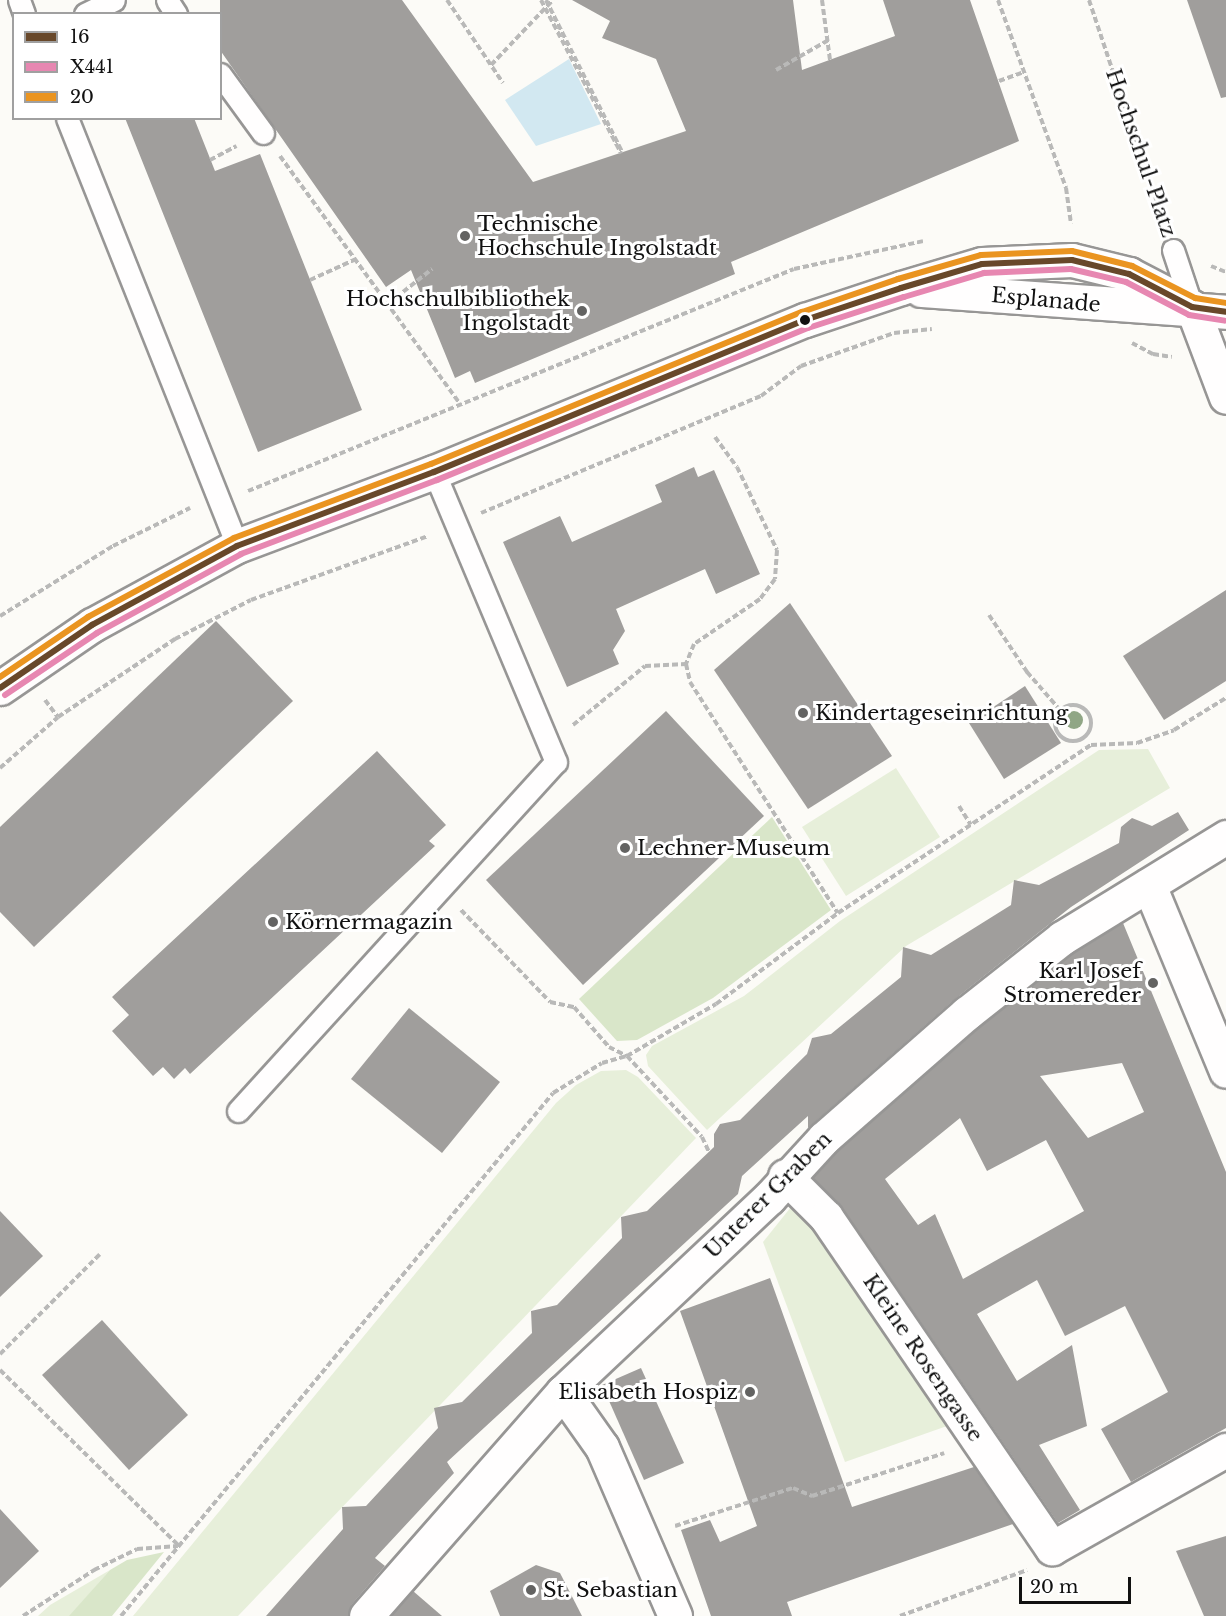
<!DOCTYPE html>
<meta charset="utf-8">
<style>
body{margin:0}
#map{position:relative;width:1226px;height:1616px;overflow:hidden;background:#fcfbf7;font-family:"Libre Baskerville",serif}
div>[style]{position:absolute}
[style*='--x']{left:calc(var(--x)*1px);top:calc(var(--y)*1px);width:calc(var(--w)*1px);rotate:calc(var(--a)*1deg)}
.green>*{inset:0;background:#e7efda}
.forest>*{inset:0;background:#d9e6c9}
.water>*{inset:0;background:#d2e8f1}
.building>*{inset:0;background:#a09e9c}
.path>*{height:4px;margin-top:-2px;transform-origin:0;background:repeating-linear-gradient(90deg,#b9b9b8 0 6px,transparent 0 9px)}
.path>.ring{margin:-2px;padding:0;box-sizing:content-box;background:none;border:4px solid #b9b9b8;border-radius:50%}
.roads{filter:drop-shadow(2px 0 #979695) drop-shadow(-2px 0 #979695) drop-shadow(0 2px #979695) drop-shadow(0 -2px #979695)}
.service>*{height:21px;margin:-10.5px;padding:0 10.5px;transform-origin:10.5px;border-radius:10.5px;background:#fffefe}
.minor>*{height:33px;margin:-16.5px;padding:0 16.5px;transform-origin:16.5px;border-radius:16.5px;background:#fffefe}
.tertiary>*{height:33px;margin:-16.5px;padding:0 16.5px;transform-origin:16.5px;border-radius:16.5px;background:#fffefe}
.path-bridge>*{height:4px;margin-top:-2px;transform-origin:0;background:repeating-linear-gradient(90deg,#b9b9b8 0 6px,transparent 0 9px)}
.bus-1>*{height:6px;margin:-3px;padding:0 3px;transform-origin:3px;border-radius:3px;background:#68482a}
.bus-2>*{height:6px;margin:-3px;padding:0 3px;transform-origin:3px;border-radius:3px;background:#e787b1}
.bus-3>*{height:6px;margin:-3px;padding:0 3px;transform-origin:3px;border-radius:3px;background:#ea9420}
.trees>*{width:18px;height:18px;margin:-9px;border-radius:50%;background:#90a685}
.dots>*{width:16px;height:16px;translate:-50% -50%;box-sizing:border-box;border:3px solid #fff;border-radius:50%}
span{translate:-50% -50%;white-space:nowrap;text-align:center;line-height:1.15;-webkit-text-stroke:6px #fff;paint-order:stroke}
.street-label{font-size:21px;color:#111}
.poi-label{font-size:21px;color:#111}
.left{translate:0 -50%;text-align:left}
.right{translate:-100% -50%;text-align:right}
.legend{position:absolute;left:12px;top:12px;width:210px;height:108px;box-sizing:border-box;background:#fff;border:2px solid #a0a0a0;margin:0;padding:8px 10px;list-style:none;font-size:18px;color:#111}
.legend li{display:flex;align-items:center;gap:12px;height:30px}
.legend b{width:30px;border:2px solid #a0a0a0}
.scale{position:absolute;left:1019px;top:1577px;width:112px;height:27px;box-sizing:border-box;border:3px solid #111;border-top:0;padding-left:8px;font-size:18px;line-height:21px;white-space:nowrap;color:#111;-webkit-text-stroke:4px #fff;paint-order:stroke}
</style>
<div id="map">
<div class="green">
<i style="clip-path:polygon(1148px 749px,1170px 788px,906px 946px,707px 1130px,648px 1066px,646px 1055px,652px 1046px,744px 996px,840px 921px,1099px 750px)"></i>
<i style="clip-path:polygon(896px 768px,940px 837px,846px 896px,802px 827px)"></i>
<i style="clip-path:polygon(626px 1070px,638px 1077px,696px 1138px,238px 1616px,133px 1616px,556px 1103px,576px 1085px,601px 1071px)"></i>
<i style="clip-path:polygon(795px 1202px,947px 1426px,845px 1462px,763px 1242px)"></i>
<i style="clip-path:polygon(110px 1570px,70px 1616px,38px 1616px,50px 1605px)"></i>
</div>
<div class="forest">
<i style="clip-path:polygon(772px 817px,831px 910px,713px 998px,637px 1040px,617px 1041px,579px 999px)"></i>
<i style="clip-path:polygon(164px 1552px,112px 1616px,69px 1616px,110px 1570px,127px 1560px)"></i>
</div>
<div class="water">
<i style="clip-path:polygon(569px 59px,601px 124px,536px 146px,505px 100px)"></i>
</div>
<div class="building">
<i style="clip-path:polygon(220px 0,402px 0,533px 182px,686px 131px,656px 59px,602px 38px,610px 21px,572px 0,793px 0,802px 70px,895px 36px,883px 0,970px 0,1019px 141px,731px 262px,735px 274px,475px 383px,470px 371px,455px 378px,411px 270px,386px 287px,220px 50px)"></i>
<i style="clip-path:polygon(1187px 0,1226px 0,1226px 97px,1221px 98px)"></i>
<i style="clip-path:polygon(125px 118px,194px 118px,215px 171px,260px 154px,362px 410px,258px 452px)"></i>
<i style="clip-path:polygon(694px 467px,698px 477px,714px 470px,760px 574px,716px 594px,705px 569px,616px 609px,625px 631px,613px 650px,619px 664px,567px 687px,503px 542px,560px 516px,572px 542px,662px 502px,655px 485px)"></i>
<i style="clip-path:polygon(1226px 590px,1226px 681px,1164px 720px,1123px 656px)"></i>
<i style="clip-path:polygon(790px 603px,892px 756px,808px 809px,714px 670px)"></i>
<i style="clip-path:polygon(216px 621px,293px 701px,34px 947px,0 912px,0 827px)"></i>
<i style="clip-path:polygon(1025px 686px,1061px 743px,1004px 779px,969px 723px)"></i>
<i style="clip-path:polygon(666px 711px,764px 816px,583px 985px,486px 880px)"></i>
<i style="clip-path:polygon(377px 751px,446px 825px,429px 841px,435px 846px,190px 1074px,185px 1068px,174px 1079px,163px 1067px,153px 1076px,112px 1031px,129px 1015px,112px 997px)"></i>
<i style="clip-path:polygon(1178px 812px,1189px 830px,1071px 907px,955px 999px,808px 1128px,808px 1116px,742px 1176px,738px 1194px,447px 1462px,454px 1473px,375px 1558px,385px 1566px,352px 1604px,348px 1616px,266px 1616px,343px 1529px,342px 1507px,366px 1506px,438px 1428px,434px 1408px,462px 1402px,532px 1333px,531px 1311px,557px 1305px,622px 1238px,621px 1217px,647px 1211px,714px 1147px,714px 1134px,720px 1124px,740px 1120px,807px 1054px,812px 1038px,831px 1034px,901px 977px,903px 947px,931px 955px,1011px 905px,1014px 880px,1039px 885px,1119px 843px,1121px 827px,1132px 818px,1152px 826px)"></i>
<i style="clip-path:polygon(evenodd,1123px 923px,1226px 1172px,1226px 1428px,1131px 1482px,1101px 1429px,1168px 1392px,1125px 1306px,1065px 1336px,1037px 1280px,977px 1314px,1017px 1381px,1072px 1345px,1087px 1426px,1039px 1445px,1080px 1510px,1058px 1523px,841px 1206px,813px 1178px,837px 1151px,979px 1027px,1073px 953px,1123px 923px,1122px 1063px,1144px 1112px,1088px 1138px,1040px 1076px,1122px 1063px,1123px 923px,960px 1118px,987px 1171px,1046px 1140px,1084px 1211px,963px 1279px,935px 1214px,918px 1225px,885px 1179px,960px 1118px)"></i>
<i style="clip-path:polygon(409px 1008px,500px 1082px,442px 1153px,351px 1079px)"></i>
<i style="clip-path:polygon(0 1211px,43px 1256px,0 1297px)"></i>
<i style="clip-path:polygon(770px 1278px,852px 1507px,974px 1467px,1013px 1524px,787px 1602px,792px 1616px,711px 1616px,681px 1530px,710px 1520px,720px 1542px,757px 1526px,680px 1311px)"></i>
<i style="clip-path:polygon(102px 1320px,188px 1415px,129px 1470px,42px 1375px)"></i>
<i style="clip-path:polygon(641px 1368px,684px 1463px,644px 1480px,602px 1385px)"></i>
<i style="clip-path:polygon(0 1509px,39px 1551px,0 1588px)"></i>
<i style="clip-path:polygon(1226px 1536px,1226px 1616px,1204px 1616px,1176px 1551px)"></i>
<i style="clip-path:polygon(536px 1565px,560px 1573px,582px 1616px,500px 1616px,490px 1591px)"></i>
<i style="clip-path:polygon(413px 1591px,442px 1616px,391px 1616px)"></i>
</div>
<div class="path">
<i style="--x:447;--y:0;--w:100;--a:56"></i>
<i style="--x:546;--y:0;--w:170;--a:63.4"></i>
<i style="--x:822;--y:0;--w:61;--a:82.4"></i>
<i style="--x:998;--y:0;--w:200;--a:70.1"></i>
<i style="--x:1066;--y:188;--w:36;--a:82"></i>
<i style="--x:1089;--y:0;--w:236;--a:71.5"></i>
<i style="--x:491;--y:65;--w:90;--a:-46.4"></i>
<i style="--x:776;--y:70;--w:59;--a:-29.6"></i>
<i style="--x:999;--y:81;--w:27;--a:-20"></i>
<i style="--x:280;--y:156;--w:306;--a:54"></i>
<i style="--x:210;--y:160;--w:30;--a:-28"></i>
<i style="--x:1211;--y:266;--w:16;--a:22"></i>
<i style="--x:310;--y:280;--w:51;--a:-24.5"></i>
<i style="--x:389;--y:303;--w:55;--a:-38.3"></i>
<i style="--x:1132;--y:343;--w:24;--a:28"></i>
<i style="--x:1153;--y:354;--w:19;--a:9"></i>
<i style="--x:715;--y:437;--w:37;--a:54"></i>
<i style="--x:737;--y:467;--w:92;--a:64.3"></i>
<i style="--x:777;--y:550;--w:29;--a:94"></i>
<i style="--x:775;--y:579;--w:25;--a:127"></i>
<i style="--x:760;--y:599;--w:80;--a:145.7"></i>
<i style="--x:694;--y:644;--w:22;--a:112"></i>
<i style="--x:686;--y:664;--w:18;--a:77"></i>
<i style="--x:690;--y:682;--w:274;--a:57.4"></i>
<i style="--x:248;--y:491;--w:589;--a:-22.13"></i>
<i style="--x:794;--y:269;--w:132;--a:-12.2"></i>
<i style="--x:481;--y:513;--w:303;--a:-22.7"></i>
<i style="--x:761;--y:396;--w:50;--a:-36.9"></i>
<i style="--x:801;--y:366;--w:99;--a:-19.5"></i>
<i style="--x:894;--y:333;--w:38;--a:-6"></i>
<i style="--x:989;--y:615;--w:69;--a:56.3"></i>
<i style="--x:1027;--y:672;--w:50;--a:49"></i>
<i style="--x:0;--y:616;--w:133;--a:-31.8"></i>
<i style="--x:113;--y:546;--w:86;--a:-26.3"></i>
<i style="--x:45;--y:700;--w:21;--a:53"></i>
<i class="ring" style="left:1055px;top:705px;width:32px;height:32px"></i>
<i style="--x:573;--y:725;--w:93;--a:-39.3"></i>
<i style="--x:645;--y:666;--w:41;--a:-2.8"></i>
<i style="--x:0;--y:768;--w:77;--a:-41.3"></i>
<i style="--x:58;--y:717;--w:141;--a:-33.7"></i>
<i style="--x:175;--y:639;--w:85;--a:-27.2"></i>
<i style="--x:251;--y:600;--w:188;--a:-19.9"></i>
<i style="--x:959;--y:806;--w:22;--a:58"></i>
<i style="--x:461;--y:910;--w:128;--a:45.9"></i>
<i style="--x:550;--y:1002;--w:25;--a:12"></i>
<i style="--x:574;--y:1007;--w:53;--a:48.8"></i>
<i style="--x:609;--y:1047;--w:20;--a:27"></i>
<i style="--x:627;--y:1056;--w:110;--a:47.2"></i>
<i style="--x:702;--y:1137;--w:17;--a:65"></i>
<i style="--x:0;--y:1354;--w:141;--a:-45"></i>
<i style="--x:0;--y:1370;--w:251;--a:44.5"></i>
<i style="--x:675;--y:1526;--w:124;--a:-17.9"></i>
<i style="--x:793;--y:1488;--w:21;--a:23"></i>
<i style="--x:812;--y:1496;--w:139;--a:-18"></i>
<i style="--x:23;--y:1616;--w:85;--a:-32.9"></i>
<i style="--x:94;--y:1570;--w:48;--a:-26"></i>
<i style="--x:137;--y:1549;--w:41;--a:-4.2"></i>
<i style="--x:121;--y:1616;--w:678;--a:-50.44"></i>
<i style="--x:553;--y:1093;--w:57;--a:-31.5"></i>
<i style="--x:602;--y:1063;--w:26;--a:-16"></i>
<i style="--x:627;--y:1056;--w:103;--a:-30.3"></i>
<i style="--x:716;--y:1004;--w:152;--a:-36.7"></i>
<i style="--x:838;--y:913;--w:304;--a:-33.6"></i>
<i style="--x:1091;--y:745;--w:46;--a:-2.5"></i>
<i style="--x:1137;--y:743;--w:39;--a:-19"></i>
<i style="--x:1174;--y:730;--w:61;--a:-31.6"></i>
<i style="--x:900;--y:1616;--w:135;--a:-19.9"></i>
</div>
<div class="roads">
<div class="service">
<i style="--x:19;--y:0;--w:15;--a:70"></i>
<i style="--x:167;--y:0;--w:17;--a:57"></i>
<i style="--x:85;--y:14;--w:32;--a:-26"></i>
<i style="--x:220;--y:74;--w:73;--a:53.9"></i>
<i style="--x:67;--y:118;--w:461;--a:68.3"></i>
<i style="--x:1173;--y:250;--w:60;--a:71.6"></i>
<i style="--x:238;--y:1111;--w:472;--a:-47.7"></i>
<i style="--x:556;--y:762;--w:315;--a:-112.8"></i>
</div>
<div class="minor">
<i style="--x:1192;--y:307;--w:96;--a:69.3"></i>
<i style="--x:1149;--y:885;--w:201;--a:67.5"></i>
<i style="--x:785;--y:1176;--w:58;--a:45"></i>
<i style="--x:826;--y:1217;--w:401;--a:55.7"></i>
<i style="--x:1052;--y:1548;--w:200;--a:-29.4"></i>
<i style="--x:563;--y:1392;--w:67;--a:54.7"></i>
<i style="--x:602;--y:1447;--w:184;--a:66.6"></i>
<i style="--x:366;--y:1616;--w:298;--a:-48.7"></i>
<i style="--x:563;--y:1392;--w:283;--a:-43.3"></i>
<i style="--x:769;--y:1198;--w:81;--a:-47.5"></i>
<i style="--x:824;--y:1138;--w:190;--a:-41.2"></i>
<i style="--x:967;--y:1013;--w:121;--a:-38.3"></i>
<i style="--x:1062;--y:938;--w:193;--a:-31.6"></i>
</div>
<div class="tertiary">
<i style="--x:921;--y:290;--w:306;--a:4.1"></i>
<i style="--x:0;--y:688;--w:112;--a:-34.4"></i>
<i style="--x:92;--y:625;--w:165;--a:-28.6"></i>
<i style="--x:237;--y:546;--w:210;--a:-20.6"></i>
<i style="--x:434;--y:472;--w:401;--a:-22.3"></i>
<i style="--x:805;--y:320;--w:101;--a:-18.4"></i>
<i style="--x:901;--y:288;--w:84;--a:-16.5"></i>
<i style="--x:982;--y:264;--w:90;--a:-2.5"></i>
<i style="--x:1072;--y:260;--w:59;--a:13.8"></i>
<i style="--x:1129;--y:274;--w:71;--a:27.6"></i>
</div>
</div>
<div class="path-bridge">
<i style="--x:541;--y:0;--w:173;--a:62.4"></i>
</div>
<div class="bus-1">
<i style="--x:0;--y:688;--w:112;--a:-34.4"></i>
<i style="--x:92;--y:625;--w:165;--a:-28.6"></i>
<i style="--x:237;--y:546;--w:210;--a:-20.6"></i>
<i style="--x:434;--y:472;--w:401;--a:-22.3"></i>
<i style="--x:805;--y:320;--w:101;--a:-18.4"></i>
<i style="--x:901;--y:288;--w:84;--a:-16.5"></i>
<i style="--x:982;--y:264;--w:90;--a:-2.5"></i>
<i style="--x:1072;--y:260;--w:59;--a:13.8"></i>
<i style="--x:1129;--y:274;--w:71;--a:27.6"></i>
<i style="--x:1192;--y:307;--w:34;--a:8"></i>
</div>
<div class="bus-2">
<i style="--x:5;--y:695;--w:111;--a:-34"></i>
<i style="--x:97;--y:633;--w:164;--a:-28.7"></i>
<i style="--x:241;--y:554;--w:210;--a:-20.7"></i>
<i style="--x:437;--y:480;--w:401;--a:-22.3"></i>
<i style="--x:808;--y:328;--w:101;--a:-17.9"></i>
<i style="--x:904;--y:297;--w:84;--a:-16.7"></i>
<i style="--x:984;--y:273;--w:87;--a:-2.6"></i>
<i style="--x:1071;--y:269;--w:57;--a:13.3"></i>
<i style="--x:1126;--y:282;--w:71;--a:27.6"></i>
<i style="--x:1189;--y:315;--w:36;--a:9"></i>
</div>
<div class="bus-3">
<i style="--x:0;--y:677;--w:107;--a:-34.3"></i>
<i style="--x:88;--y:617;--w:166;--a:-28.4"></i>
<i style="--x:234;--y:538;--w:210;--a:-20.6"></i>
<i style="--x:431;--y:464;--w:401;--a:-22.3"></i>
<i style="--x:802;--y:312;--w:102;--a:-19"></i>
<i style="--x:898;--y:279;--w:86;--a:-16.1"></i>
<i style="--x:981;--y:255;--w:91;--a:-2.5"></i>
<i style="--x:1072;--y:251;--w:62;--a:14"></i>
<i style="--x:1132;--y:266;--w:71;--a:26.9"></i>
<i style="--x:1195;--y:298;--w:31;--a:9"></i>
</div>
<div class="trees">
<i style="left:1074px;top:720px"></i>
</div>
<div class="dots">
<i style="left:465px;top:236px;background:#636362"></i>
<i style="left:582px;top:311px;background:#636362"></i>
<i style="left:805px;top:320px;background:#111"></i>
<i style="left:803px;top:713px;background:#636362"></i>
<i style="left:625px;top:848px;background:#636362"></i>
<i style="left:273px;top:922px;background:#636362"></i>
<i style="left:1153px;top:983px;background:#636362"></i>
<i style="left:750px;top:1392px;background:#636362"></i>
<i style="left:531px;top:1590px;background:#636362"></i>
</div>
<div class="street-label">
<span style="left:1141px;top:153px;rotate:71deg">Hochschul-Platz</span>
<span style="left:1046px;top:300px;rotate:5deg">Esplanade</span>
<span style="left:768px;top:1195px;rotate:-45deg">Unterer Graben</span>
<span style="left:923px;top:1358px;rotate:56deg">Kleine Rosengasse</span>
</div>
<div class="poi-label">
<span class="left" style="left:477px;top:236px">Technische<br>Hochschule Ingolstadt</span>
<span class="right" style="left:570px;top:311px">Hochschulbibliothek<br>Ingolstadt</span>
<span class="left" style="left:815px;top:713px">Kindertageseinrichtung</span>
<span class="left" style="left:637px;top:848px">Lechner-Museum</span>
<span class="left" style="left:285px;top:922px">Körnermagazin</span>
<span class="right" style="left:1141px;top:983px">Karl Josef<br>Stromereder</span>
<span class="right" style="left:738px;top:1392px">Elisabeth Hospiz</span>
<span class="left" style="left:543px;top:1590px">St. Sebastian</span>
</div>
<ul class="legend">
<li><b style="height:8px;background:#68482a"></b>16</li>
<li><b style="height:8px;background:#e787b1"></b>X441</li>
<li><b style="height:8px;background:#ea9420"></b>20</li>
</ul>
<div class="scale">20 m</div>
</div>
